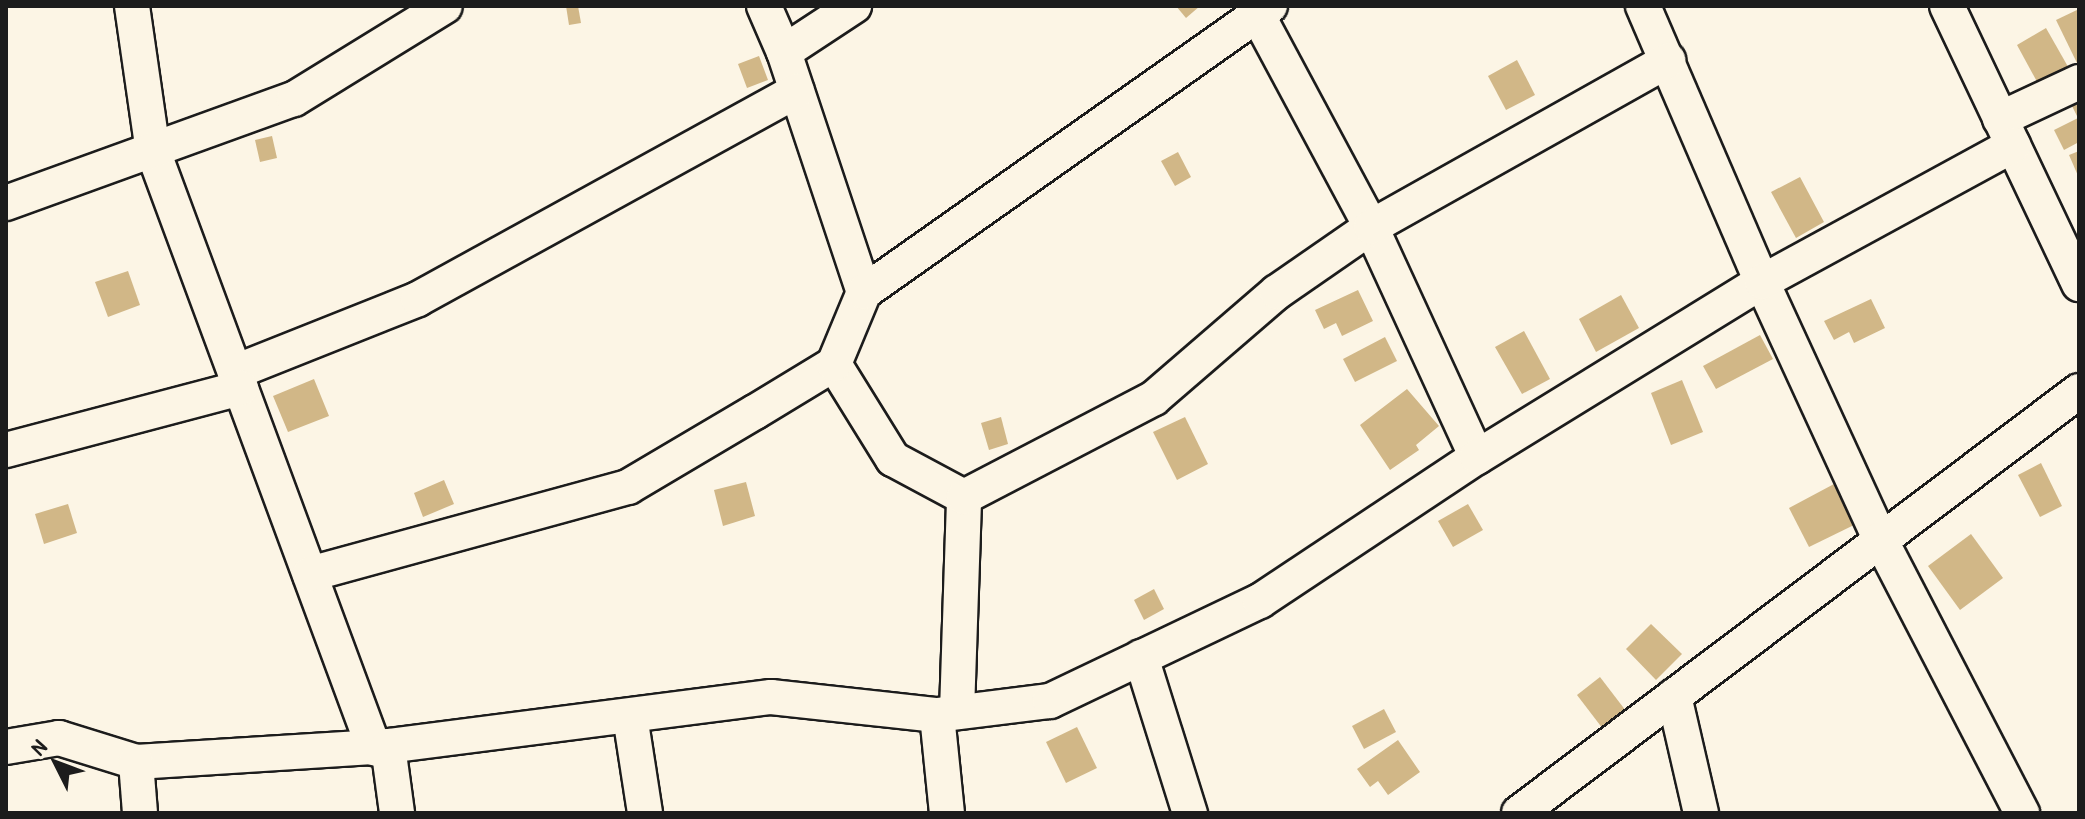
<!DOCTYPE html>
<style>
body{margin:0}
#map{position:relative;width:2085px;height:819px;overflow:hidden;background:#fcf5e5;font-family:"Patrick Hand",sans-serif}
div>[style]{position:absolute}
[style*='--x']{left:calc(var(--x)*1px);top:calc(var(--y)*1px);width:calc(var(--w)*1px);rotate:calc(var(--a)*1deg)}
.building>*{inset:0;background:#d1b787}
.roads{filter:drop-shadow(2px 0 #1c1c1c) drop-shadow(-2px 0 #1c1c1c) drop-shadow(0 2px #1c1c1c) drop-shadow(0 -2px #1c1c1c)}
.street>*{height:34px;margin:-17px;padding:0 17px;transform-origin:17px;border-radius:17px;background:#fcf5e5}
span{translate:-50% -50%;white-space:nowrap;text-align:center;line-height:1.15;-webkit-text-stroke:8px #fcf5e5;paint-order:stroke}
.frame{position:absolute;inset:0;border:8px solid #1c1c1c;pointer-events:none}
.north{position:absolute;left:16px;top:723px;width:80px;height:80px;-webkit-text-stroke:6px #fcf5e5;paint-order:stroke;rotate:312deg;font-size:22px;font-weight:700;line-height:32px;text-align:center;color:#1c1c1c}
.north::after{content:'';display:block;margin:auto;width:28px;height:36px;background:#1c1c1c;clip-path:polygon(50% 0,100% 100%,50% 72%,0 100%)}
</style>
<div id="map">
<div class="building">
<i style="clip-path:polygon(566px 6px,578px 6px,581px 23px,569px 25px)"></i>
<i style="clip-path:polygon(1176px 6px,1200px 6px,1186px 18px)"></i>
<i style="clip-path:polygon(2079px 9px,2079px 62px,2077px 63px,2056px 20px)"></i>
<i style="clip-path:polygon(2046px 28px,2071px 72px,2041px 89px,2017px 45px)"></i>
<i style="clip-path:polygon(759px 56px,768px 80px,747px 88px,738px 64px)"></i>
<i style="clip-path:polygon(1517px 60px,1535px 95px,1506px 110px,1488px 76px)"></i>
<i style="clip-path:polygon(2079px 100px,2079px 142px,2064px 150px,2054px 130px,2078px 118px,2071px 104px)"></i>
<i style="clip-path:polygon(272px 136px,277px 158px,260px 162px,255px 140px)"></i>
<i style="clip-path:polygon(2079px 151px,2079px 178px,2069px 155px)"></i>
<i style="clip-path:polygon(1178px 152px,1191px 177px,1175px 186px,1161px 161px)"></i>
<i style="clip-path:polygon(1800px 177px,1824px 222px,1796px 238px,1771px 192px)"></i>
<i style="clip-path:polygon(128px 271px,140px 305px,108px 317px,95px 282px)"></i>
<i style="clip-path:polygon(1358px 290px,1373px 321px,1342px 336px,1336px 323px,1324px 329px,1315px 310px)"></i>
<i style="clip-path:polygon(1621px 295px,1639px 328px,1596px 352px,1579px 319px)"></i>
<i style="clip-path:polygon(1871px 299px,1885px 328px,1854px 343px,1849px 332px,1834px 340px,1824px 321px)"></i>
<i style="clip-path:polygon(1524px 331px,1550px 379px,1522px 394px,1495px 347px)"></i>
<i style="clip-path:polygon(1760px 335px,1773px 359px,1716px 389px,1703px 366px)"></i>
<i style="clip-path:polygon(1385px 337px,1397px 361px,1355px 382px,1343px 359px)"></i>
<i style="clip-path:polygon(314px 379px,329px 416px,288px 432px,273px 396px)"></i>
<i style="clip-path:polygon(1682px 380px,1703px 432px,1671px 445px,1651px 393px)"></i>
<i style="clip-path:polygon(1407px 389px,1439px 426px,1416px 445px,1419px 450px,1390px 470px,1360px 425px)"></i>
<i style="clip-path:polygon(1001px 417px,1008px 444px,989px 450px,981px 423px)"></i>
<i style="clip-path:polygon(1185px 417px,1208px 464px,1177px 480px,1153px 432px)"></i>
<i style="clip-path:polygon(2041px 463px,2062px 506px,2040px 517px,2018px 475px)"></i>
<i style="clip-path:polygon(444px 480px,454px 504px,423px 517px,414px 493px)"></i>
<i style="clip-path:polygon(746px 482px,755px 516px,723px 526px,714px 490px)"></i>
<i style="clip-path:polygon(1834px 484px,1854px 525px,1809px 547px,1789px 508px)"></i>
<i style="clip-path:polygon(68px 504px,77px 533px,44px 544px,35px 514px)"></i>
<i style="clip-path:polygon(1468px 504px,1483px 530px,1453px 547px,1438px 521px)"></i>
<i style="clip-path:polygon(1971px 534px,2003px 578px,1960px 610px,1928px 566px)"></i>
<i style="clip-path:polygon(1154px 589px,1164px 609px,1144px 620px,1134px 600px)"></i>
<i style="clip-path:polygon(1651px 624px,1682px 654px,1656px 680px,1626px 649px)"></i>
<i style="clip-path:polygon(1600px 677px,1626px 711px,1603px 729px,1577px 695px)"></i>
<i style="clip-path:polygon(1384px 709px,1396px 732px,1364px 749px,1352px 726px)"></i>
<i style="clip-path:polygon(1077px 727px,1097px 768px,1066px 783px,1046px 742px)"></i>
<i style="clip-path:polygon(1398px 740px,1420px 772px,1388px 795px,1378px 781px,1370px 787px,1357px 769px)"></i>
</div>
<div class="roads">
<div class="street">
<i style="--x:132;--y:6;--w:147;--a:81.8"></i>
<i style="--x:153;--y:151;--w:637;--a:69.69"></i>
<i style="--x:764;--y:6;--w:50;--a:66.5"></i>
<i style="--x:784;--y:52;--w:253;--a:71.6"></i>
<i style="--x:1643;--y:6;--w:301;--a:66.7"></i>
<i style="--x:1762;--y:282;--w:283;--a:65.3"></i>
<i style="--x:1880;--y:539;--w:309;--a:62.6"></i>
<i style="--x:1947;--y:6;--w:308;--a:64.6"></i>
<i style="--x:1257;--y:14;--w:242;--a:61.8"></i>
<i style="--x:1371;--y:227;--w:253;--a:65.3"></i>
<i style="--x:784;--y:52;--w:84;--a:-33.3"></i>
<i style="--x:2000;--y:119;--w:87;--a:-25.1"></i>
<i style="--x:6;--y:203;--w:306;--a:-19.9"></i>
<i style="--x:294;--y:99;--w:177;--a:-31.6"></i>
<i style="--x:834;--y:364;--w:112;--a:58.2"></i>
<i style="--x:893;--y:459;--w:81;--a:28.2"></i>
<i style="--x:235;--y:372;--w:197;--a:-21.7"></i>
<i style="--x:418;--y:299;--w:432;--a:-28.8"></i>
<i style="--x:6;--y:450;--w:243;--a:-14.8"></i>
<i style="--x:310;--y:574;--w:330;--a:-15.3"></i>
<i style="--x:628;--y:487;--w:147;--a:-30.6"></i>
<i style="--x:755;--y:412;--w:92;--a:-31.3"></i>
<i style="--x:834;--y:364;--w:78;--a:-67.4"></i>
<i style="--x:864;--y:292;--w:497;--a:-35.2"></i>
<i style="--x:1141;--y:657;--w:164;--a:72.6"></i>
<i style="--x:1674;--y:696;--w:120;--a:77"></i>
<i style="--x:957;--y:712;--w:215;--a:-88.1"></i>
<i style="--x:964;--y:497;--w:214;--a:-27.5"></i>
<i style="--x:1154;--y:398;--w:162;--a:-40.8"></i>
<i style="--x:1277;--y:292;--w:114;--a:-34.7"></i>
<i style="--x:1371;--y:227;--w:341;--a:-29.3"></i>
<i style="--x:937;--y:715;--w:99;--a:84.2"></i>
<i style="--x:630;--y:716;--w:98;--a:81.2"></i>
<i style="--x:388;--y:746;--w:68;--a:82.3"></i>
<i style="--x:6;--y:747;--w:54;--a:-9.6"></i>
<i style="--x:59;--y:738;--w:81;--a:17.3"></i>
<i style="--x:136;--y:762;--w:253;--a:-3.6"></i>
<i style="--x:388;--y:746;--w:386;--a:-7.3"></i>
<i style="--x:771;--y:697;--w:167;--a:6.2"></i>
<i style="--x:937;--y:715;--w:114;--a:-7.1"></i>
<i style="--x:1050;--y:701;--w:233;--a:-25.5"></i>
<i style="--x:1260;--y:601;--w:260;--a:-33.6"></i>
<i style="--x:1477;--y:457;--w:334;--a:-31.6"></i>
<i style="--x:1762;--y:282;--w:286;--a:-28.6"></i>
<i style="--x:136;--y:762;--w:51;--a:85.5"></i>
<i style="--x:1519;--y:813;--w:701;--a:-37"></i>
</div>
</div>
<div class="frame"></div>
<div class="north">N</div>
</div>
